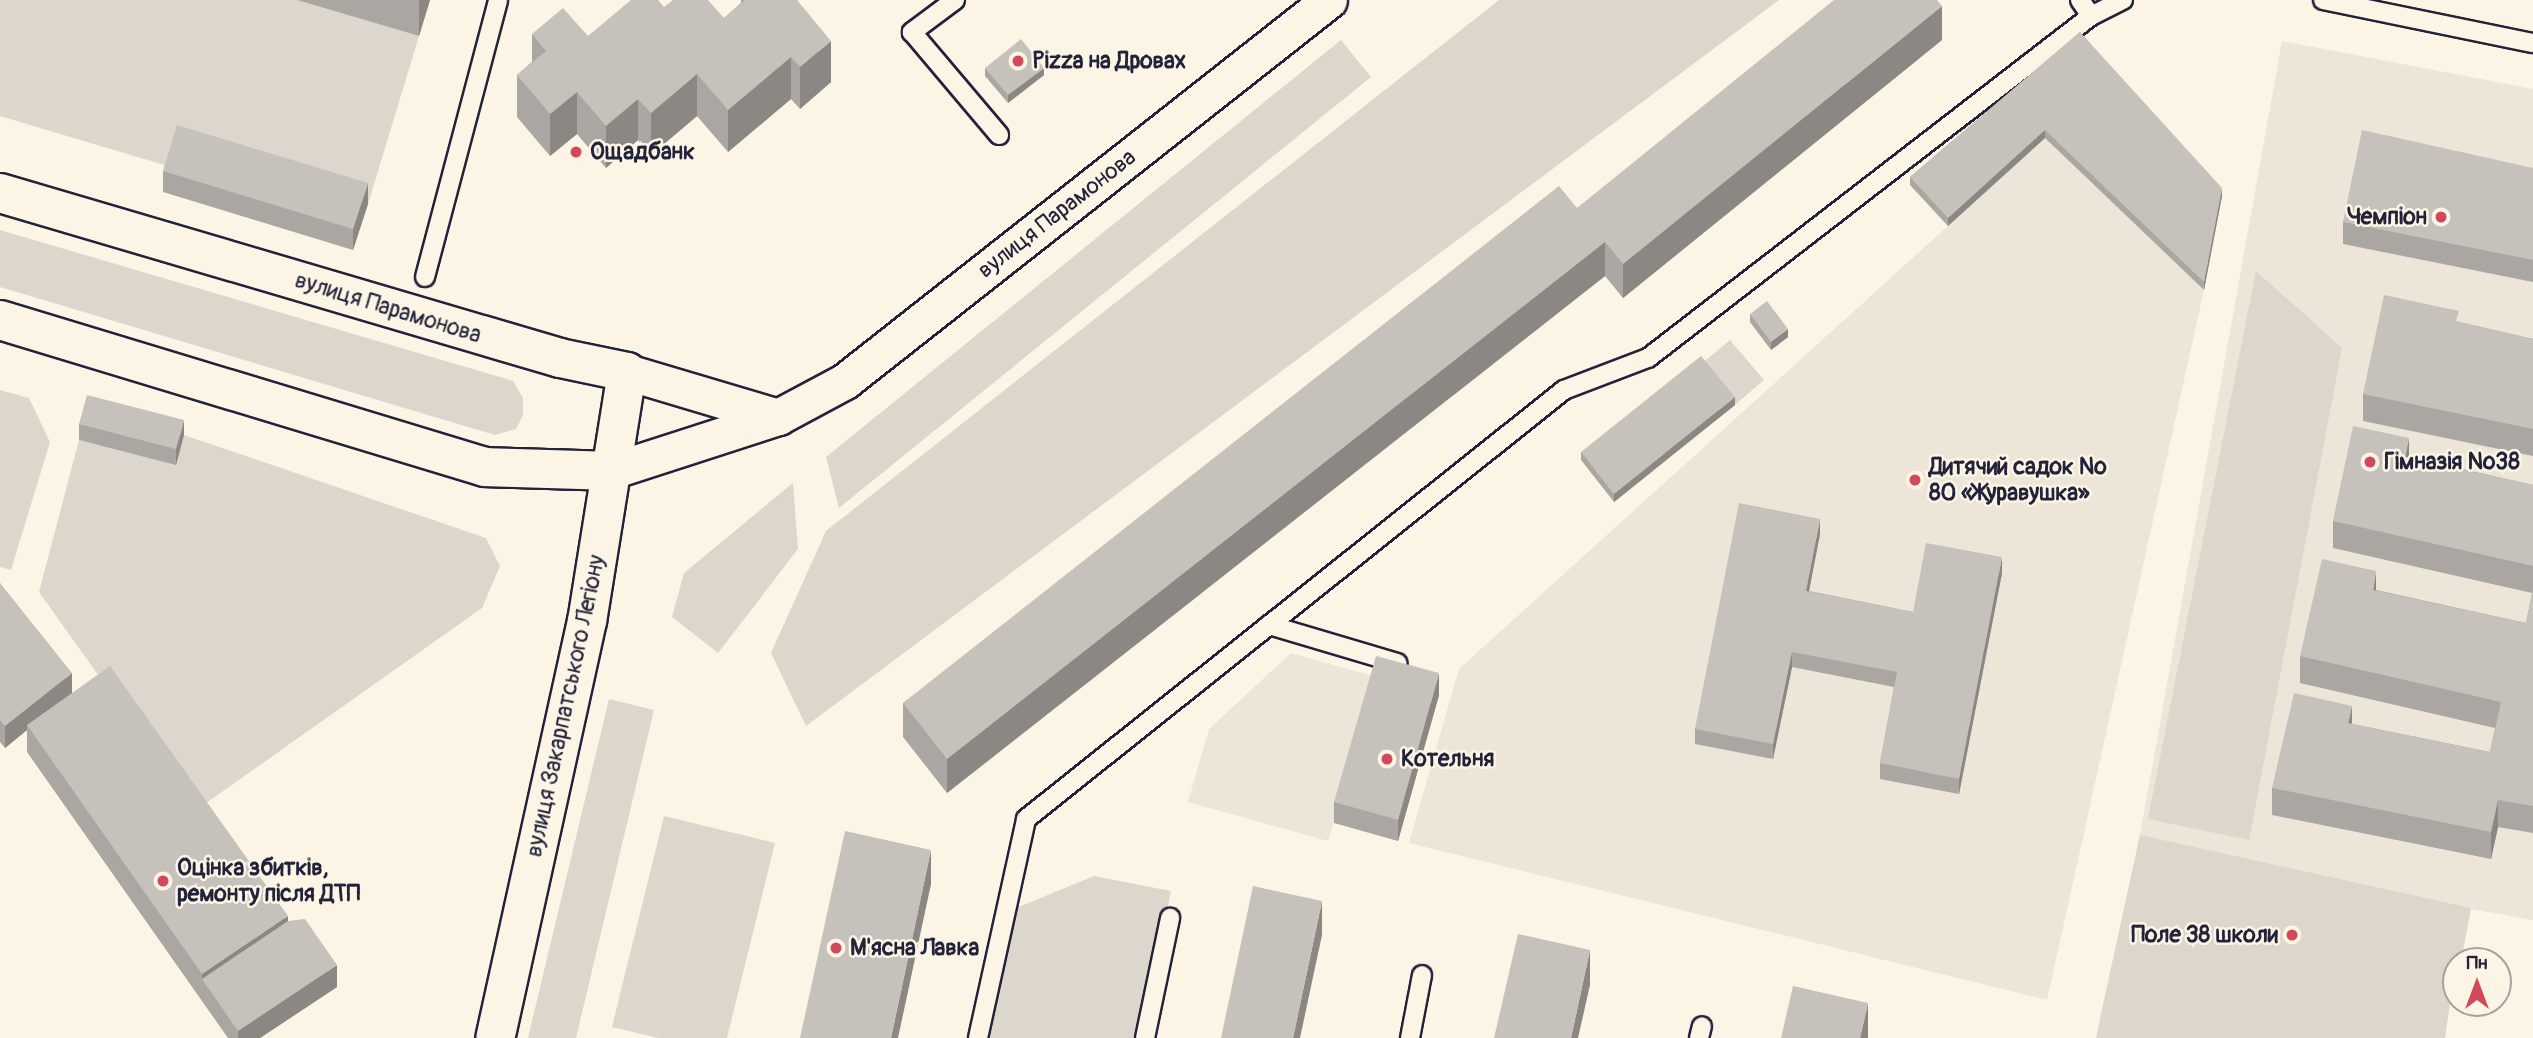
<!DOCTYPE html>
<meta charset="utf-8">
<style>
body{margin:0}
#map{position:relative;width:2533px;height:1038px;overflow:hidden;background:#fcf5e5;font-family:Pangolin,sans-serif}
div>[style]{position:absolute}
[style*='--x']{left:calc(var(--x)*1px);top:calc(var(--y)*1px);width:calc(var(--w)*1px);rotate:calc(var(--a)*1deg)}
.built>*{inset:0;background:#ece5d8}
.green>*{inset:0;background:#dcd6cc}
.roads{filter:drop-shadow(2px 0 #22223b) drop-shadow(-2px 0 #22223b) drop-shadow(0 2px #22223b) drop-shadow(0 -2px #22223b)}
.lane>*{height:18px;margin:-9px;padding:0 9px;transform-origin:9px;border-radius:9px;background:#fcf5e5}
.street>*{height:35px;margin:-17.5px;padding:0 17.5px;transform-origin:17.5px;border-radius:17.5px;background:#fcf5e5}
.secondary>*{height:38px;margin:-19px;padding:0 19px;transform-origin:19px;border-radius:19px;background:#fcf5e5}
.wall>*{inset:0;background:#aaa6a1}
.shaded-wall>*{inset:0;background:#8b8783}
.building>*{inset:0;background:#c6c1bb}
.dots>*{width:19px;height:19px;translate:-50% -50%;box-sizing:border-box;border:4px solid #fcf5e5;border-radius:50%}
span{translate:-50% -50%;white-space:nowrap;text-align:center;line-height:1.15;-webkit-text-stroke:5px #fcf5e5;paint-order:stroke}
.poi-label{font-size:23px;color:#22223b;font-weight:700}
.left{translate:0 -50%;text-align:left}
.right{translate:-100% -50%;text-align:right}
.street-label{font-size:23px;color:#22223b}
.north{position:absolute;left:2442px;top:947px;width:70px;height:70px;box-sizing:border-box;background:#fcf5e5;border:2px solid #a5a1a1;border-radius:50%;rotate:0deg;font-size:19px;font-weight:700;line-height:28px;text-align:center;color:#22223b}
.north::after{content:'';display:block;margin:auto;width:24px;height:32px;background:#d1495b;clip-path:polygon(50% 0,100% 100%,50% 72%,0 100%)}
</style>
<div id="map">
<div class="built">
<i style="clip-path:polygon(2282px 41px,2533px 89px,2533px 920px,2471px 909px,2461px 961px,2456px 961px,2445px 1038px,2193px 1038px,2100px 1018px,2140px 835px)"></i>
<i style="clip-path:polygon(2045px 138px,2204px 290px,2047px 1000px,1409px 843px,1459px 669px)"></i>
<i style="clip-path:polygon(1291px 653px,1376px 677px,1328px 841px,1188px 802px,1209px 729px)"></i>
</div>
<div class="green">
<i style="clip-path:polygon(0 0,297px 0,419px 36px,368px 204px,178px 146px,171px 167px,0 116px)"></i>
<i style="clip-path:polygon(1499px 0,1779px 0,806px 726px,771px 653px,826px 531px)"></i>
<i style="clip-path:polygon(1341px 40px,1371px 77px,839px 508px,826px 457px)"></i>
<i style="clip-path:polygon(0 230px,513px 381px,523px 398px,523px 415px,516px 429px,495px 435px,0 287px)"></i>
<i style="clip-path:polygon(2256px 271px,2342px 348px,2249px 840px,2148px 819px)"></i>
<i style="clip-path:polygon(1730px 340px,1764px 380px,1735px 405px,1701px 364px)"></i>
<i style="clip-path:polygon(0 390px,29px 398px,50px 442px,11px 570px,0 567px)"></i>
<i style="clip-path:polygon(184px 435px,486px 538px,500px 566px,482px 608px,195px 811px,39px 592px,79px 440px,176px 464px)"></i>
<i style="clip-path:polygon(793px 483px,798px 549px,718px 653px,672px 617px,684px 573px)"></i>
<i style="clip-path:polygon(609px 699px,654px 710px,576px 1038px,528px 1038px)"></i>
<i style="clip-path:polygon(664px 816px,775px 843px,727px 1038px,658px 1038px,612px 1027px)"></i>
<i style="clip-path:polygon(2140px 835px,2471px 908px,2461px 961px,2456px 961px,2445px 1038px,2096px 1038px)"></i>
<i style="clip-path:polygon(1094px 876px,1171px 891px,1141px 1038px,978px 1038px,1006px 912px)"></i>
</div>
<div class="roads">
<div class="lane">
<i style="--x:955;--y:0;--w:54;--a:143.3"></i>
<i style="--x:912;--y:32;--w:135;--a:49.8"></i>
<i style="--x:2080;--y:0;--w:19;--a:55"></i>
<i style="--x:2091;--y:16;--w:36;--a:-27"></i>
<i style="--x:2323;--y:0;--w:214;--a:11.6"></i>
<i style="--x:425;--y:277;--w:286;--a:-75.2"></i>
<i style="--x:1269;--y:625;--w:134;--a:16.5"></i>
<i style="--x:978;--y:1038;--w:224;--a:-77.6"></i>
<i style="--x:1026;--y:819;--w:688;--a:-38.57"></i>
<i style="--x:1564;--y:390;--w:90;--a:-20.9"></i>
<i style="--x:1648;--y:358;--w:560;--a:-37.67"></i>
<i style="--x:1145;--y:1038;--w:123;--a:-78.2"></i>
<i style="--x:1410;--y:1038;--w:64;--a:-79.2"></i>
<i style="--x:1699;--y:1038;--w:12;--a:-76"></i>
</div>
<div class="street">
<i style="--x:627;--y:372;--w:158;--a:16.6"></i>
<i style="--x:611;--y:471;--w:176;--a:-17.9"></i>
<i style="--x:778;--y:417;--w:76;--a:-28.2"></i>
<i style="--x:845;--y:381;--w:616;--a:-38.21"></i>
</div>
<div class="secondary">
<i style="--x:0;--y:193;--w:584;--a:16.42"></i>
<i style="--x:560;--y:358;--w:68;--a:11.8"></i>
<i style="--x:627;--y:372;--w:252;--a:99.1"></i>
<i style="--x:587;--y:621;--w:427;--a:102.4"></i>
<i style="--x:0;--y:320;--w:507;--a:16.86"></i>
<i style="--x:485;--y:467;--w:126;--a:1.8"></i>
</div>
</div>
<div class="wall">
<i style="clip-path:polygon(297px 0,430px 0,419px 36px)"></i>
<i style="clip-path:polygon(741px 0,797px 0,831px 82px,800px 109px,791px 99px,728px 152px,697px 116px,651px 155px,638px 140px,606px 168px,577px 134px,550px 156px,517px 117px,517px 75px,532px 62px,532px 34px,588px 36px,664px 7px,724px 18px,741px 3px)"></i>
<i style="clip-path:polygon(2080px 32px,2222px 196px,2204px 290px,2045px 138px,1948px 226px,1910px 185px,1910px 177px)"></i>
<i style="clip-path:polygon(1942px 40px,1623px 298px,1605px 276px,947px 793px,903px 737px,903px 703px,1577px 208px)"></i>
<i style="clip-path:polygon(985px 68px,1044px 75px,1008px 103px,985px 76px)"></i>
<i style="clip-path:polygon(2533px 168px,2533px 282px,2343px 244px,2343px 222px)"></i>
<i style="clip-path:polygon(163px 171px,368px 204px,353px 250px,163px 192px)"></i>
<i style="clip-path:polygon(1750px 314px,1788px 337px,1771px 350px,1750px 322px)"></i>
<i style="clip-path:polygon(2459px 322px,2533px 339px,2533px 456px,2363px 421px,2363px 394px)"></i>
<i style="clip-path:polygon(1735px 405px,1614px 502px,1581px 460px,1581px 452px)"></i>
<i style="clip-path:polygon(79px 424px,184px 435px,176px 465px,79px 440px)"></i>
<i style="clip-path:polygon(2409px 457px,2533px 485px,2533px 833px,2498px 827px,2491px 859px,2272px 815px,2272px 788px,2352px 724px,2490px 752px,2495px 728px,2300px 683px,2300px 656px,2376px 590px,2526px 623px,2532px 593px,2333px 548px,2333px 521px)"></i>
<i style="clip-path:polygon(1820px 534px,1809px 591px,1913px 612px,2002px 573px,1959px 794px,1880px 779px,1880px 763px,1894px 687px,1792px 667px,1773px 759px,1695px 744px,1695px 729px)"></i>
<i style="clip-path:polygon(0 583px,72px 693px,288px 921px,337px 987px,260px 1038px,228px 1038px,27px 752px,27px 730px,5px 748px,0 742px)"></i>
<i style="clip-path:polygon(1439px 695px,1398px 841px,1334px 823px,1334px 802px)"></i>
</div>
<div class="shaded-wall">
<i style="clip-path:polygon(420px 0,430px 0,419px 36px,419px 2px)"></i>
<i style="clip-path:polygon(1942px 6px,1942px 40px,1623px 298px,1623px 264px)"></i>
<i style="clip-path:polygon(831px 41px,831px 82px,800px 109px,800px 67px)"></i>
<i style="clip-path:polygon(791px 57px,791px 99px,728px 152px,728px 110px)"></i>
<i style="clip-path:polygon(1044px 68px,1044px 75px,1008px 103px,1008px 95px)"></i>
<i style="clip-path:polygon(697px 74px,697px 116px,651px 155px,651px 113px)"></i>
<i style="clip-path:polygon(577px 92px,577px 134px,550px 156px,550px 114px)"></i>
<i style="clip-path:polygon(638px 99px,638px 140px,606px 168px,606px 126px)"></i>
<i style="clip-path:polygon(2045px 130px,2045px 138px,1948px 226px,1948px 218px)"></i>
<i style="clip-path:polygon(368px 183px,368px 204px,353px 250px,353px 229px)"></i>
<i style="clip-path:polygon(2222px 188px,2222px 196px,2204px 290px,2204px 282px)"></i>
<i style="clip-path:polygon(1605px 242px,1605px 276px,947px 793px,947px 759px)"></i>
<i style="clip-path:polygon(1788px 329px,1788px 337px,1771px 350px,1771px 342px)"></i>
<i style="clip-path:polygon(1735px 397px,1735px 405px,1614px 502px,1614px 494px)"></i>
<i style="clip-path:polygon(184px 420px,184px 435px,176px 465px,176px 449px)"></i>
<i style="clip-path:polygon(2409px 438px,2409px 465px,2405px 457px)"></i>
<i style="clip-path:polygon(1820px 519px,1820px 534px,1806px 606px,1806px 591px)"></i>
<i style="clip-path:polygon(2002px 557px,2002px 573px,1959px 794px,1959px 779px)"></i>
<i style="clip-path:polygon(2376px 571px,2376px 598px,2373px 590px)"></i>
<i style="clip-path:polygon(1792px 652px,1792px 667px,1773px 759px,1773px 744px)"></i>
<i style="clip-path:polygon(72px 673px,72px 695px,27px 725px,27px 730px,5px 748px,5px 726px)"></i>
<i style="clip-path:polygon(1439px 673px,1439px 695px,1398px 841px,1398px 820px)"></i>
<i style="clip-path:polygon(2352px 706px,2352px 733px,2348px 723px)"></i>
<i style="clip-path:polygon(2498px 800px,2498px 827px,2491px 859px,2491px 832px)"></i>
<i style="clip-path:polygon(931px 850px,931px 884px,898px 1038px,891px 1038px)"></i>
<i style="clip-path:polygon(1322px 901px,1322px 935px,1300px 1038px,1293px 1038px)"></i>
<i style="clip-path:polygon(288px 916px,288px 943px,202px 979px,202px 974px)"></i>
<i style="clip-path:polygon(1590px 950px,1590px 985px,1578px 1038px,1571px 1038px)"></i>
<i style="clip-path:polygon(337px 965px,337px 987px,260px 1038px,238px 1038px,238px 1031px)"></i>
<i style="clip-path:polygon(1868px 1003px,1868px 1038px,1860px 1038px)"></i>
</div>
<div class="building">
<i style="clip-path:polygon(631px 0,658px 0,664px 7px,673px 0,708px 0,724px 18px,745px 0,797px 0,831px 41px,800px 67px,791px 57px,728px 110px,697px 74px,651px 113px,638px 99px,606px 126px,577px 92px,550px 114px,517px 75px,546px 51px,532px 34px,563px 8px,588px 36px)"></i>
<i style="clip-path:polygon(1834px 0,1937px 0,1942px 6px,1623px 264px,1605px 242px,947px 759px,903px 703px,1559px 186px,1577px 208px)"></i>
<i style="clip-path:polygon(2080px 32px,2222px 188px,2204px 282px,2045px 130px,1948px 218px,1910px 177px)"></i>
<i style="clip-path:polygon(1021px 39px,1044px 68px,1008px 95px,985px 68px)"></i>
<i style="clip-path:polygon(177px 125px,368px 183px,353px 229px,163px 171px)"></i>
<i style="clip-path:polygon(2362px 130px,2533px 168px,2533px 260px,2343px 222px)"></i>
<i style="clip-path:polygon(2384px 295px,2459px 311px,2456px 321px,2533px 339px,2533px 429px,2363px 394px)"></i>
<i style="clip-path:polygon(1767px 301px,1788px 329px,1771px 342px,1750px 314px)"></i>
<i style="clip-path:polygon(1701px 356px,1735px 397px,1614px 494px,1581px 452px)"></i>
<i style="clip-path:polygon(87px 395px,184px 420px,176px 449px,79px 424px)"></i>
<i style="clip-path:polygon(2353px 426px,2409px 438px,2405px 457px,2533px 485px,2533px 566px,2333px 521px)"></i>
<i style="clip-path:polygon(1739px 503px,1820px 519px,1806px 591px,1913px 612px,1926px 543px,2002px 557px,1959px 779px,1880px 763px,1897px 672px,1792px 652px,1773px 744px,1695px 729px)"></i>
<i style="clip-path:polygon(2322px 559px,2376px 571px,2373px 590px,2526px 623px,2533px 589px,2533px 806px,2498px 800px,2491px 832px,2272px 788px,2294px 693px,2352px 706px,2348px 723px,2490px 752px,2501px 702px,2300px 656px)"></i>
<i style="clip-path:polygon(0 583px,72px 673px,5px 726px,0 720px)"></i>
<i style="clip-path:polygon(1376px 656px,1439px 673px,1398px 820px,1334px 802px)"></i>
<i style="clip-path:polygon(110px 666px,288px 916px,202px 974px,27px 725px)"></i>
<i style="clip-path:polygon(845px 831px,931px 850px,891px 1038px,800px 1038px)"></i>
<i style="clip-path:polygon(1253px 886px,1322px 901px,1293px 1038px,1221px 1038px)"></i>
<i style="clip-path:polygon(305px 919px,337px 965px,238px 1031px,202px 979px,288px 921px)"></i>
<i style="clip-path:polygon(1518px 934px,1590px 950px,1571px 1038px,1494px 1038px)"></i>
<i style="clip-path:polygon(1793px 986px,1868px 1003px,1860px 1038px,1781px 1038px)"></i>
</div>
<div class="dots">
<i style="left:1018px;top:61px;background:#d1495b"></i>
<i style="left:576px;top:152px;background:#d1495b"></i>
<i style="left:2441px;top:217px;background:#d1495b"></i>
<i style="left:2370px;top:462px;background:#d1495b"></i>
<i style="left:1915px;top:480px;background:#d1495b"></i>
<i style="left:1387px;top:759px;background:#d1495b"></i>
<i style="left:163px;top:881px;background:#d1495b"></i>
<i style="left:2292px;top:935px;background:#d1495b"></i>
<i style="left:836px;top:948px;background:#d1495b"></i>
</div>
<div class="poi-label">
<span class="left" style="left:1032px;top:61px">Pizza на Дровах</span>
<span class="left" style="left:590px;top:152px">Ощадбанк</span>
<span class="right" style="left:2427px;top:217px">Чемпіон</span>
<span class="left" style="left:2384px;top:462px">Гімназія №38</span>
<span class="left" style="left:1929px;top:480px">Дитячий садок №<br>80 «Журавушка»</span>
<span class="left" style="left:1401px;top:759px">Котельня</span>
<span class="left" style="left:177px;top:881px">Оцінка збитків,<br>ремонту після ДТП</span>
<span class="right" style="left:2278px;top:935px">Поле 38 школи</span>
<span class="left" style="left:850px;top:948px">М'ясна Лавка</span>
</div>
<div class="street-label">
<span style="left:1057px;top:214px;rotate:-38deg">вулиця Парамонова</span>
<span style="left:388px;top:308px;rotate:17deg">вулиця Парамонова</span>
<span style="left:566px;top:706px;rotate:-78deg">вулиця Закарпатського Легіону</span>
</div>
<div class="north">Пн</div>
</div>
